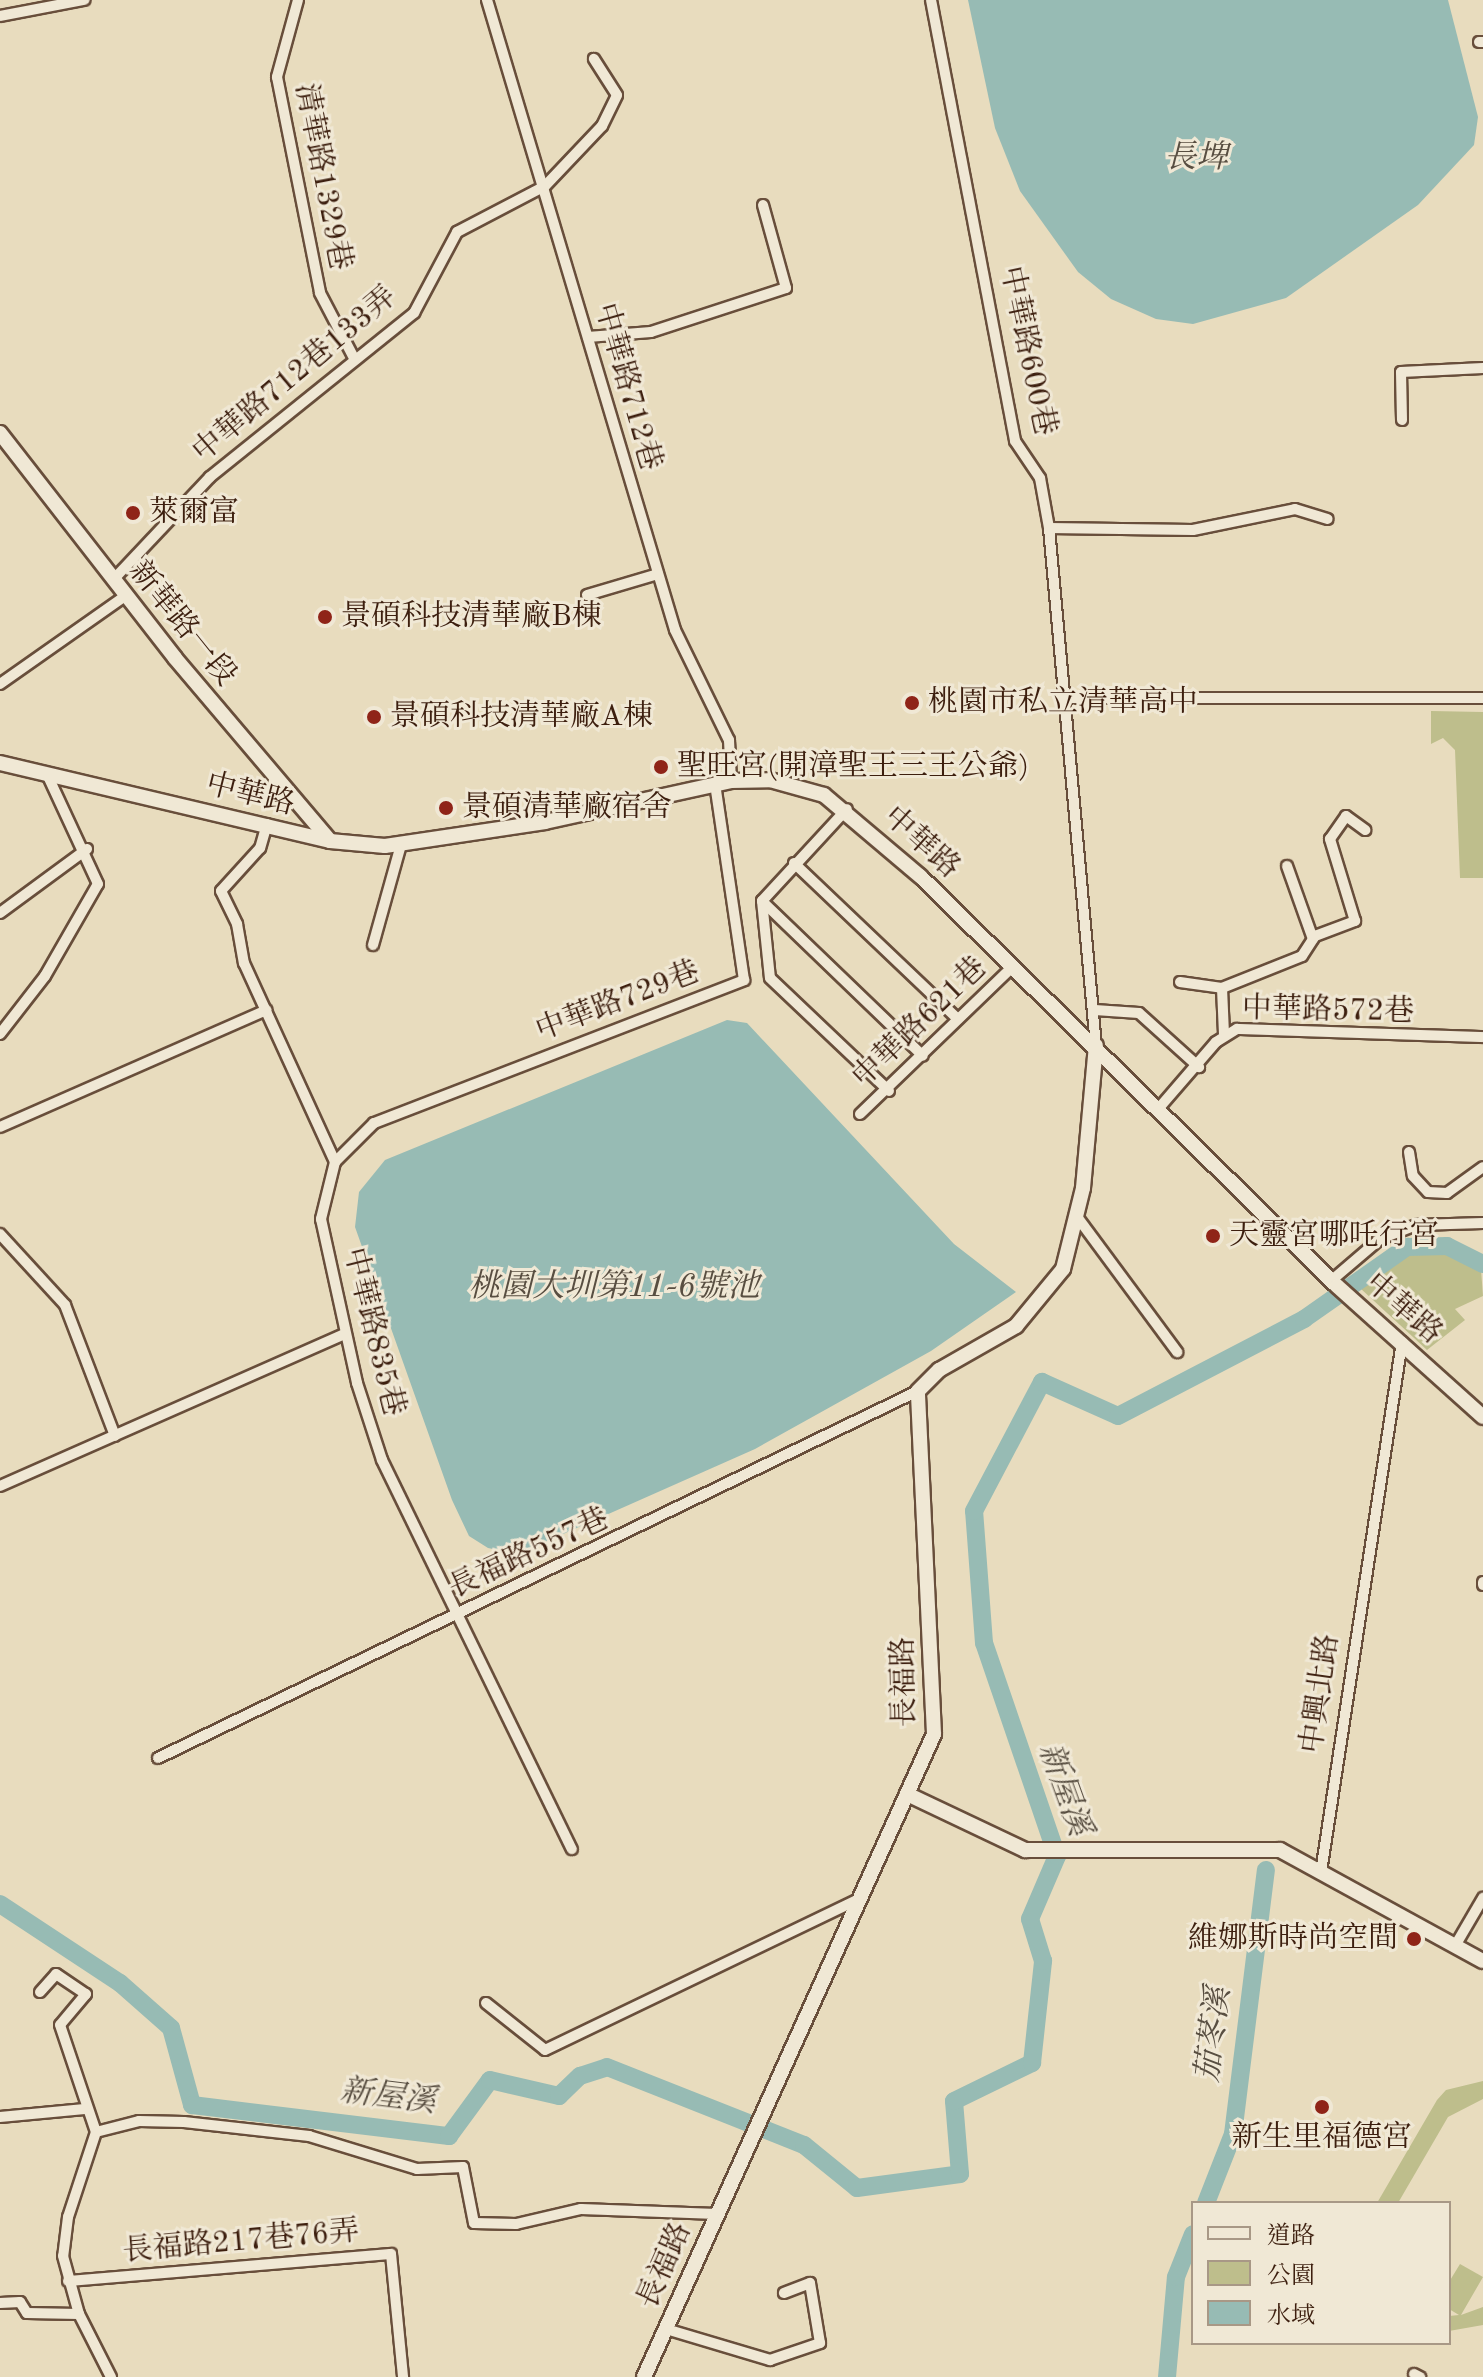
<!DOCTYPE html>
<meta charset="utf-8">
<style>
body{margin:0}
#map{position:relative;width:1483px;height:2377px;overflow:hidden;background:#e8dcbe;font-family:"Old Standard TT","Noto Serif TC",serif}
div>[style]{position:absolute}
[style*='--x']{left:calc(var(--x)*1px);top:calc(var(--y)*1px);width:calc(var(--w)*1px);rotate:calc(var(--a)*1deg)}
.green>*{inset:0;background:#bebe8c}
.water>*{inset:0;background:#97bbb4}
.river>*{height:18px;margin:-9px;padding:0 9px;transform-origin:9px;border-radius:9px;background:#97bbb4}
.roads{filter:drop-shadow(2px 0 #684e3b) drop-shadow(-2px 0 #684e3b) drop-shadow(0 2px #684e3b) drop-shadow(0 -2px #684e3b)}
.street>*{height:10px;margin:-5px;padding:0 5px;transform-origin:5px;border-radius:5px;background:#f0e8d5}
.secondary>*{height:14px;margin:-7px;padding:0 7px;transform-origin:7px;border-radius:7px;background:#f0e8d5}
.dots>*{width:22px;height:22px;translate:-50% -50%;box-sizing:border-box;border:4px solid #f0e8d5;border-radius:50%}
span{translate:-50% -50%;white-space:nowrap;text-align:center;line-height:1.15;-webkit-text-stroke:6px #f0e8d5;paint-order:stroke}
.street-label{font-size:30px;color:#3d1f0f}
.poi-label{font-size:30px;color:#3d1f0f}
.left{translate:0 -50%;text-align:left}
.right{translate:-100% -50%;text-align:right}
.water-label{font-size:32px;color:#584e41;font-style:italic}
.legend{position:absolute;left:1191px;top:2201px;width:260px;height:144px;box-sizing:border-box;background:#f0e8d5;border:2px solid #a89886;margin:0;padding:10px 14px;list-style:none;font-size:24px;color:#3d1f0f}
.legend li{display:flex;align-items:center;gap:16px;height:40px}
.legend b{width:40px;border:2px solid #a89886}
</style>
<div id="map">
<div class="green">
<i style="clip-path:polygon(1431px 711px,1483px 712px,1483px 878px,1460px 878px,1455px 750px,1443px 738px,1431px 744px)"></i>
<i style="clip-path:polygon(1429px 1246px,1481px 1269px,1483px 1296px,1455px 1309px,1465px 1320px,1427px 1350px,1360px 1288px,1397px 1256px)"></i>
<i style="clip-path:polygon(1483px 2081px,1483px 2099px,1448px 2117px,1398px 2203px,1377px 2203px,1437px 2100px,1446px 2090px)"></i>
<i style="clip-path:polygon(1460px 2264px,1483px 2277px,1461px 2315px,1483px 2307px,1483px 2325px,1449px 2331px,1449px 2316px,1459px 2315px,1449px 2309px,1449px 2282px)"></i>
</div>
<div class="water">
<i style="clip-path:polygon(968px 0,1448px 0,1478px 117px,1474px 145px,1418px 205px,1286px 298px,1193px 324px,1156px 319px,1111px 299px,1078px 272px,1020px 191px,995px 128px)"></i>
<i style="clip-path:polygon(727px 1020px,747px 1023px,954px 1244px,1016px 1292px,931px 1351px,755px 1449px,543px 1543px,513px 1553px,488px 1548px,469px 1536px,452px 1500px,355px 1227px,359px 1192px,385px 1160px)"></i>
</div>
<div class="river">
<i style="--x:0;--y:1904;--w:144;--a:33.4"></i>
<i style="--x:120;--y:1983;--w:68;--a:41.4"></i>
<i style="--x:171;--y:2028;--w:80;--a:74.7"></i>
<i style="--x:192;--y:2105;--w:259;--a:6.9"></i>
<i style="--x:449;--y:2136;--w:69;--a:-53.8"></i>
<i style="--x:490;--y:2080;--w:71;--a:13.1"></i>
<i style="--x:559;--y:2096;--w:29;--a:-44"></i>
<i style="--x:580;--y:2076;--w:28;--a:-18"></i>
<i style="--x:607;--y:2067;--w:212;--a:21.6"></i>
<i style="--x:804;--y:2145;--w:68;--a:39.1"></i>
<i style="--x:857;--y:2188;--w:104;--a:-7.7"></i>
<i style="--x:960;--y:2174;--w:73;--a:-94.7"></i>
<i style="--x:954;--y:2101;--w:87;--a:-26"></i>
<i style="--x:1032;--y:2063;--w:103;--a:-83.8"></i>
<i style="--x:1043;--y:1961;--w:44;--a:-107.2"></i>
<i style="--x:1030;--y:1919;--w:69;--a:-66.8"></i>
<i style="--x:1057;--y:1856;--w:225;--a:-108.9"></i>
<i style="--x:984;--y:1643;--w:132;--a:-94.3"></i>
<i style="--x:974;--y:1511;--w:146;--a:-62.2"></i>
<i style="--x:1042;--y:1382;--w:83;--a:24.1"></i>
<i style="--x:1118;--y:1416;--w:210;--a:-27.5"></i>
<i style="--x:1304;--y:1319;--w:126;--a:-35"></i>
<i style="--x:1407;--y:1247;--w:40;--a:-1.4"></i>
<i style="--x:1447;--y:1246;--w:40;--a:26.6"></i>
<i style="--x:1206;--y:2203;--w:74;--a:-68.6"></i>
<i style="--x:1233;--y:2134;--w:266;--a:-82.9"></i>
<i style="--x:1167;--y:2377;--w:100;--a:-84.9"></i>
<i style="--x:1176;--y:2277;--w:46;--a:-68.4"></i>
</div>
<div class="roads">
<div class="street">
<i style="--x:298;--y:0;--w:80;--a:105.3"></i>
<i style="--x:277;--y:77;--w:220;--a:78.7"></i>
<i style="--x:320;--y:293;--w:73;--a:62.4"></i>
<i style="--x:487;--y:0;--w:657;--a:73.38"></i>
<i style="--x:675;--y:630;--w:123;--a:63.9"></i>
<i style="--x:729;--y:740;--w:41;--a:87.2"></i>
<i style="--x:931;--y:0;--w:449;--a:79.2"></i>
<i style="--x:1015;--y:441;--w:45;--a:56"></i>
<i style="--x:1040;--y:478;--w:51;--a:79.8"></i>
<i style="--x:1049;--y:528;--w:520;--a:84.82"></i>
<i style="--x:0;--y:16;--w:86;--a:-10.8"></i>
<i style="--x:1479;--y:42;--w:4;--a:0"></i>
<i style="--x:588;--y:337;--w:63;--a:-4.5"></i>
<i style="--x:651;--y:332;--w:142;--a:-18.1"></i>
<i style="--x:786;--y:288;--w:86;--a:-105.5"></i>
<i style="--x:1402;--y:420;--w:48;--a:-91.2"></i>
<i style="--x:1401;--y:372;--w:82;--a:-2.8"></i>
<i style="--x:1049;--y:528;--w:144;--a:0.8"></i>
<i style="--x:1193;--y:530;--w:104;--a:-11.6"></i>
<i style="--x:1295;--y:509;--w:34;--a:17"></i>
<i style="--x:113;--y:580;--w:141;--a:-46.7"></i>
<i style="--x:210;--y:477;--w:262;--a:-38.8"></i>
<i style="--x:414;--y:313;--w:92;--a:-62"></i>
<i style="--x:457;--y:232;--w:99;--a:-27.6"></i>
<i style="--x:545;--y:186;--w:83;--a:-46.5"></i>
<i style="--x:602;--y:126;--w:34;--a:-64"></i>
<i style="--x:617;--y:95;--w:43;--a:-122.6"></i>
<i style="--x:587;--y:595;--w:74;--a:-16.5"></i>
<i style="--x:0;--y:684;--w:153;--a:-35.1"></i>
<i style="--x:1068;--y:698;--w:415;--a:0"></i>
<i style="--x:267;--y:824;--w:25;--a:106"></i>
<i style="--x:260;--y:848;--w:58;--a:132.2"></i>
<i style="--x:221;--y:891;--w:37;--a:64"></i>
<i style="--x:237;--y:924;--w:40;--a:80"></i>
<i style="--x:244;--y:963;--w:219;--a:65.4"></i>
<i style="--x:335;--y:1162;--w:59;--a:103.8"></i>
<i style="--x:321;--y:1219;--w:168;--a:77.6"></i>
<i style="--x:357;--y:1383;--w:81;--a:72"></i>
<i style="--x:382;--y:1460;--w:433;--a:64"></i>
<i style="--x:794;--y:863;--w:226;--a:43.6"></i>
<i style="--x:1287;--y:866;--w:77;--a:70.4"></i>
<i style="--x:762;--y:901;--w:77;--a:84.1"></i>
<i style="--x:770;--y:978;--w:164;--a:43.5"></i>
<i style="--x:762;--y:901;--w:223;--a:43.9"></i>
<i style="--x:762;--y:901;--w:125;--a:-47.3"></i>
<i style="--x:0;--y:913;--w:108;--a:-36.3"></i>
<i style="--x:373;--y:945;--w:104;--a:-74.4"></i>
<i style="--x:1180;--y:982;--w:42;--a:8.1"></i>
<i style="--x:1095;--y:1010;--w:44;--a:3.9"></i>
<i style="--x:1139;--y:1013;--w:81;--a:42"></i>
<i style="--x:0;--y:1034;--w:73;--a:-52.2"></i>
<i style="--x:45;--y:976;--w:106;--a:-60.1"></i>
<i style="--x:98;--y:884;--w:121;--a:-114.9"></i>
<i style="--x:1224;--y:1034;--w:46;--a:-92.5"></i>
<i style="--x:1222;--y:988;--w:86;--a:-21.8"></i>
<i style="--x:1302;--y:956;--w:24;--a:-57"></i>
<i style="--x:1315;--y:936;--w:43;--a:-20.6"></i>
<i style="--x:1355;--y:921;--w:86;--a:-107"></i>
<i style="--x:1330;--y:839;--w:28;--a:-55"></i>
<i style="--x:1346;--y:816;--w:24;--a:36"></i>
<i style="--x:1159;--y:1108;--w:87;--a:-49.2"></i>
<i style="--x:1216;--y:1042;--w:25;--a:-32"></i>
<i style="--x:1237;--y:1029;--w:246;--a:1.9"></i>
<i style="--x:860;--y:1114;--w:213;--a:-44"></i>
<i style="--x:0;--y:1127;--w:291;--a:-23.7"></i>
<i style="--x:1409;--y:1152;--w:24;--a:81"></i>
<i style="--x:1413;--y:1176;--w:22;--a:47"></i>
<i style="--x:1428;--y:1192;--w:19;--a:3"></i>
<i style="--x:1447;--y:1193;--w:44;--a:-35.8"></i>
<i style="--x:335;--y:1162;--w:55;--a:-45"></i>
<i style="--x:374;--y:1123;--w:397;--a:-21.1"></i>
<i style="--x:744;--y:980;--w:199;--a:-98.4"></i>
<i style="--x:1078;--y:1218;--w:167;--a:53.5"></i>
<i style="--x:0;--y:1234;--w:96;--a:47.5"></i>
<i style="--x:65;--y:1305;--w:140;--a:69.1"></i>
<i style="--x:1332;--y:1280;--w:63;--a:-40.5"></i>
<i style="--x:1380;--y:1239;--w:40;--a:-21"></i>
<i style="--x:1417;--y:1225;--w:66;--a:-1.7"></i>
<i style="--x:0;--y:1486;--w:375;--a:-23.8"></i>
<i style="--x:1483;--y:1582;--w:3;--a:90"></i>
<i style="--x:158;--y:1758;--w:844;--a:-25.78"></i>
<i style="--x:1321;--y:1872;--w:536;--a:-81.31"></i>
<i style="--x:1455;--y:1946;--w:56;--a:-59.7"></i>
<i style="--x:40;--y:1992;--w:24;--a:-48"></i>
<i style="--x:56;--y:1974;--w:36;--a:34"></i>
<i style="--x:86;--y:1994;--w:40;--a:130"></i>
<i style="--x:60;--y:2025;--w:113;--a:71.4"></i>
<i style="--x:486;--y:2003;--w:75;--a:38.5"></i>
<i style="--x:545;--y:2050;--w:345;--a:-25.7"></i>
<i style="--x:0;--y:2117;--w:85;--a:-5.4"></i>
<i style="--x:96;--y:2132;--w:44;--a:-14.3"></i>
<i style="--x:139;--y:2121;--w:45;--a:1.3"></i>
<i style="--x:184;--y:2122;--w:126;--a:6.4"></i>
<i style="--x:309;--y:2136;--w:113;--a:17"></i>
<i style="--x:417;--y:2169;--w:46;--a:-2.5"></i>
<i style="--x:463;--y:2167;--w:57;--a:78.9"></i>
<i style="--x:474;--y:2223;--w:42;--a:1.4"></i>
<i style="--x:516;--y:2224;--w:67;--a:-13"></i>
<i style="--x:581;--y:2209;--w:136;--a:2.1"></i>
<i style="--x:96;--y:2132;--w:89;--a:108.2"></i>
<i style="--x:68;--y:2217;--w:39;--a:97"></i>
<i style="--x:63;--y:2256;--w:60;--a:74.6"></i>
<i style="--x:79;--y:2314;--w:71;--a:63.1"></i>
<i style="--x:68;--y:2281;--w:324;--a:-4.8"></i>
<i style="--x:391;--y:2254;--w:124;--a:84.4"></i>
<i style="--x:0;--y:2303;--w:20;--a:-3"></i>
<i style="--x:20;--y:2302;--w:13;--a:58"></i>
<i style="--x:27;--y:2313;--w:52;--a:1.1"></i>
<i style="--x:666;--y:2329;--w:109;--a:16.6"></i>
<i style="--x:770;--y:2360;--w:53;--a:-18.8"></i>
<i style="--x:820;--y:2343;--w:61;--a:-99.5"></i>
<i style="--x:810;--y:2283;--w:28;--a:159"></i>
<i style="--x:1414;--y:2374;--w:7;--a:27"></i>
</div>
<div class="secondary">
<i style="--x:0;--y:433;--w:285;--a:52.1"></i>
<i style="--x:175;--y:658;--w:240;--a:49.7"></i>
<i style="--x:0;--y:763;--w:339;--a:13.3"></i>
<i style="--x:330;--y:841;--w:55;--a:5.2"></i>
<i style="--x:385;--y:846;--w:162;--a:-8.5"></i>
<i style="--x:545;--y:822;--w:190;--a:-12.4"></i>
<i style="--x:731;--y:781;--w:39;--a:-1"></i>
<i style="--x:770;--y:780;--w:56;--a:15.5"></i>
<i style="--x:824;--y:795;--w:126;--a:40.2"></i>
<i style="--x:920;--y:876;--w:585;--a:44.52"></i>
<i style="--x:1337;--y:1286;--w:196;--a:41.9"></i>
<i style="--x:907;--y:1794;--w:131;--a:25.4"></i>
<i style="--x:1025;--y:1850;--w:255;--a:0"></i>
<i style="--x:1280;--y:1850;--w:231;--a:28.7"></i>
<i style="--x:644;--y:2377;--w:705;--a:-65.72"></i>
<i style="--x:934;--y:1734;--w:343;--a:-92.7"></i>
<i style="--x:918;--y:1391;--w:30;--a:-45"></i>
<i style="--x:939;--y:1370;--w:89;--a:-29.7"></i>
<i style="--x:1016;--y:1326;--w:74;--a:-50.5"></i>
<i style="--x:1063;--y:1269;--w:83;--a:-76.1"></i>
<i style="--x:1083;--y:1188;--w:143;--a:-84.8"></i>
</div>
</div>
<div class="dots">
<i style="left:133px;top:513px;background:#8f2418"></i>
<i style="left:325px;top:617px;background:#8f2418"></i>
<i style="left:912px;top:703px;background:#8f2418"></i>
<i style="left:374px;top:717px;background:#8f2418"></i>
<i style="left:661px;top:767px;background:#8f2418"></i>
<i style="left:446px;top:808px;background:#8f2418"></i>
<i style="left:1213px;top:1236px;background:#8f2418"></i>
<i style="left:1414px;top:1939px;background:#8f2418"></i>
<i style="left:1322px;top:2107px;background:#8f2418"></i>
</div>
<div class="street-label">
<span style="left:322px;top:177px;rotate:79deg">清華路1329巷</span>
<span style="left:1027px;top:351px;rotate:78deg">中華路600巷</span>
<span style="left:295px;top:375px;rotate:-40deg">中華路712巷133弄</span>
<span style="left:627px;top:387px;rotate:74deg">中華路712巷</span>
<span style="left:182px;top:624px;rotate:51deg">新華路一段</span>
<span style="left:250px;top:795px;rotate:14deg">中華路</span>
<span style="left:921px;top:843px;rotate:42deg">中華路</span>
<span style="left:618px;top:1002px;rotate:-21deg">中華路729巷</span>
<span style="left:1328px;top:1011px;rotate:1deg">中華路572巷</span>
<span style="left:920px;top:1023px;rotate:-44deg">中華路621巷</span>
<span style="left:1403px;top:1309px;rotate:41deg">中華路</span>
<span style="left:373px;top:1332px;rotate:76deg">中華路835巷</span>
<span style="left:529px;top:1554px;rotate:-25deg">長福路557巷</span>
<span style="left:905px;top:1682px;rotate:-91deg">長福路</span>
<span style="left:1321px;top:1694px;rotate:-82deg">中興北路</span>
<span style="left:241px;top:2242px;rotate:-5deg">長福路217巷76弄</span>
<span style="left:665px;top:2266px;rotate:-66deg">長福路</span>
</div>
<div class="poi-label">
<span class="left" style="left:149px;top:513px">萊爾富</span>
<span class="left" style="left:341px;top:617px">景碩科技清華廠B棟</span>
<span class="left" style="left:928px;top:703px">桃園市私立清華高中</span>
<span class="left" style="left:390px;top:717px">景碩科技清華廠A棟</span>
<span class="left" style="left:677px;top:767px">聖旺宮(開漳聖王三王公爺)</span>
<span class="left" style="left:462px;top:808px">景碩清華廠宿舍</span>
<span class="left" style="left:1229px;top:1236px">天靈宮哪吒行宮</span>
<span class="right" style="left:1398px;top:1939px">維娜斯時尚空間</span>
<span style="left:1322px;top:2138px">新生里福德宮</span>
</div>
<div class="water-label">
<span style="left:1196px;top:159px">長埤</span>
<span style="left:614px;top:1288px">桃園大圳第11-6號池</span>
<span style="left:1063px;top:1790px;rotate:70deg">新屋溪</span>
<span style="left:1215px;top:2035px;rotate:-83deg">茄苳溪</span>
<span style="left:388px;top:2098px;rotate:7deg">新屋溪</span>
</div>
<ul class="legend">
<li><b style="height:10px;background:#f0e8d5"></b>道路</li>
<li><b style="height:22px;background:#bebe8c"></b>公園</li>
<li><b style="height:22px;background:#97bbb4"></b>水域</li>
</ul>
</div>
